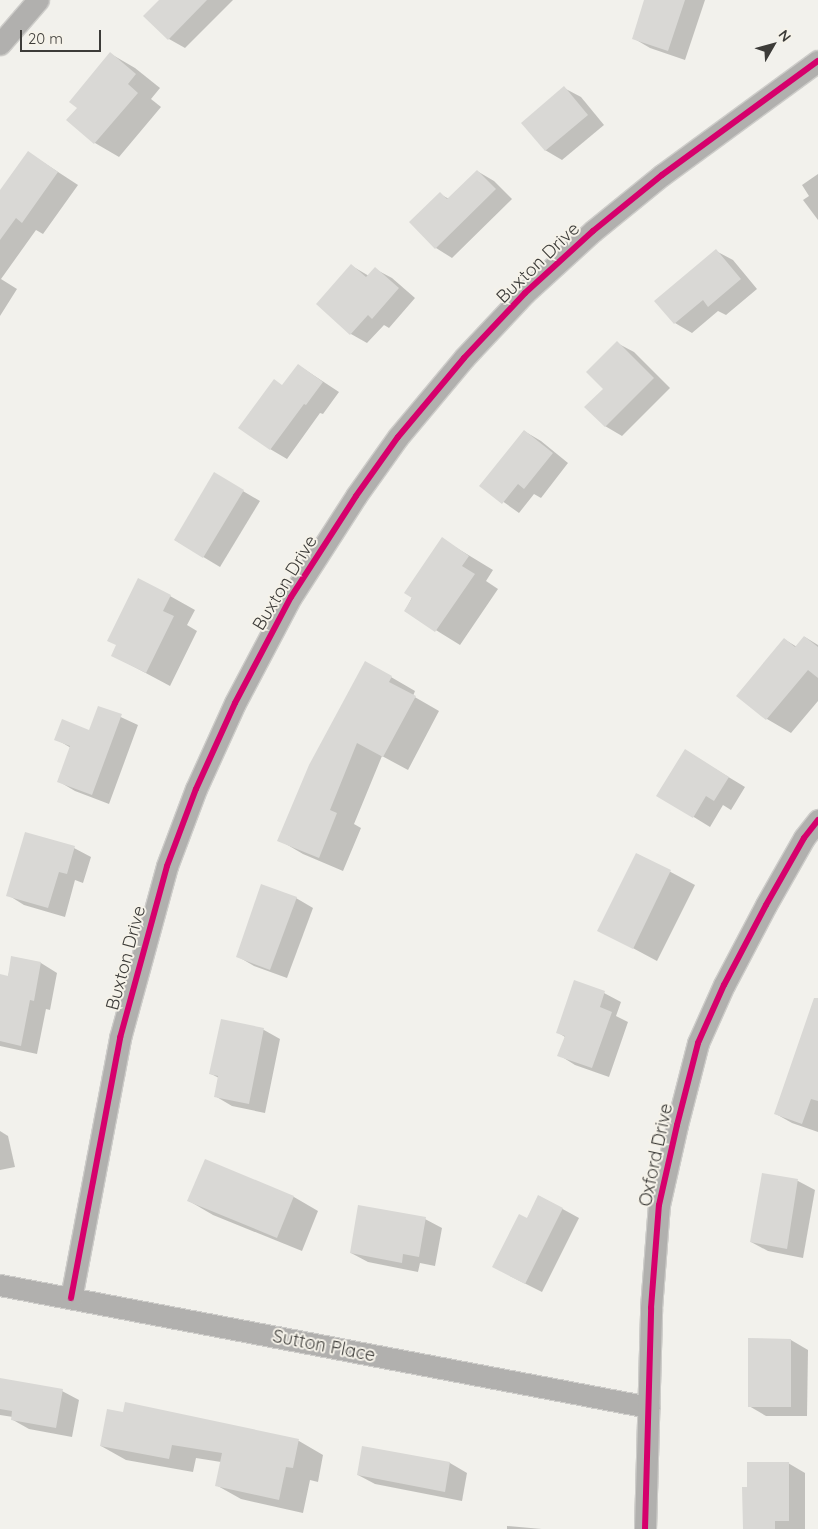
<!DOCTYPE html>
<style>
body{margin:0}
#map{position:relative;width:818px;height:1529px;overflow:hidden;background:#f2f1ec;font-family:Quicksand,sans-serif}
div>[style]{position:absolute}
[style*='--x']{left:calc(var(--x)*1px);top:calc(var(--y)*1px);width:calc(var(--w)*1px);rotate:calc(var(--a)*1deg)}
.shadow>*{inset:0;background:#0003}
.building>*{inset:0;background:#d9d8d5}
.roads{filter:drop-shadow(1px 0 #cdccc9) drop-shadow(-1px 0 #cdccc9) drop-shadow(0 1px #cdccc9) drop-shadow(0 -1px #cdccc9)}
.minor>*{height:21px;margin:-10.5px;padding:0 10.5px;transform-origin:10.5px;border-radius:10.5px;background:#b1b0ae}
.cycleway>*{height:6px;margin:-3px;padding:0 3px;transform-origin:3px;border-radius:3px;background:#d6006c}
span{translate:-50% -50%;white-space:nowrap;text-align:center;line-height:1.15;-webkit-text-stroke:4px #f5f2e9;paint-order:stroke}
.street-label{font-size:18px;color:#3d3c39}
.north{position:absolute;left:748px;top:20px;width:50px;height:50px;-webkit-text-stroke:4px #f5f2e9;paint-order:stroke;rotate:52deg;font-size:14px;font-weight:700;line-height:20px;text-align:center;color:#3d3c39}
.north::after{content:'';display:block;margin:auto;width:18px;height:22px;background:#3d3c39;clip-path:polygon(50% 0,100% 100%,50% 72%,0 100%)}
.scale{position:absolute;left:20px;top:30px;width:81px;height:22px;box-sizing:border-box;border:2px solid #3d3c39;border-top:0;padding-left:6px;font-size:15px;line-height:18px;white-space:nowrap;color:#3d3c39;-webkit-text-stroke:4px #f5f2e9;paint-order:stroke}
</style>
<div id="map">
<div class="shadow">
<i style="clip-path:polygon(160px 0,233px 0,185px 48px,169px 39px)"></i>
<i style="clip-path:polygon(646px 0,705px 0,685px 60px,650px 48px,633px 38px)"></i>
<i style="clip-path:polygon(111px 54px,135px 68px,160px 88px,151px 99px,161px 107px,119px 157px,95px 143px,67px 120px,78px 108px)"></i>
<i style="clip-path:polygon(564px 88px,581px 97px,604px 125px,562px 160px,545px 150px)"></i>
<i style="clip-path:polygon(29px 153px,78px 185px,43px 234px,36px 230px,1px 279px,17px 289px,0 316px,0 192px)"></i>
<i style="clip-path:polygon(477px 171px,494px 181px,512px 199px,452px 258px,436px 248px,440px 194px,449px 199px)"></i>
<i style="clip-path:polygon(818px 174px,818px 220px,803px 200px,809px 196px,802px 185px)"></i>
<i style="clip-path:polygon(716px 251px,733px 260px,757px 289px,726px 315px,718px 311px,692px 333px,675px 323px,656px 301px)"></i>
<i style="clip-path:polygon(352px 266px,369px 276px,375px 269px,392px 278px,415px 298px,389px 328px,384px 325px,367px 343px,351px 334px)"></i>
<i style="clip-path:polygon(617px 343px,634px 352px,670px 388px,622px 436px,605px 426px,605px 389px)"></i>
<i style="clip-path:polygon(298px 365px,339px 392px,323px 414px,320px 413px,287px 459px,270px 449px,283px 386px)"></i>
<i style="clip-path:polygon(524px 431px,541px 441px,568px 463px,541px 498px,534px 494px,519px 513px,481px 486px)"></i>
<i style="clip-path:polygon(214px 474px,260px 501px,220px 567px,175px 540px)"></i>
<i style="clip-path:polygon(442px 539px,493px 570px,486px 581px,498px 589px,460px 645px,405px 611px)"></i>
<i style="clip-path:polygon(170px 596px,195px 610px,187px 625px,197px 631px,170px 686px,112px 655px)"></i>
<i style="clip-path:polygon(805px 637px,818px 645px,818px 701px,791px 733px,767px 719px,738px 695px,784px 639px,797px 647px)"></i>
<i style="clip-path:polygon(391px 677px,415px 691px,413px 696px,439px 711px,408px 770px,382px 756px,354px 824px,361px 828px,343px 871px,303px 854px,279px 840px)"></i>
<i style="clip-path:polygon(99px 707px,138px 725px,109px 804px,75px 791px,58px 781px,71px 748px,56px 739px,90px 732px)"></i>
<i style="clip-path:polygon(702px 761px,745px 787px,731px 810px,723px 805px,710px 827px,658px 795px)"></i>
<i style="clip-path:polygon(74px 848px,91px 857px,83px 883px,75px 880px,65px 917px,24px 905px,8px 895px)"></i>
<i style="clip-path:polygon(637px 854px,695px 885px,657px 961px,599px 930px)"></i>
<i style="clip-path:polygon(296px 898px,313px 908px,287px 978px,254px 966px,237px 956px)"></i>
<i style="clip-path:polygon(12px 958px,41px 963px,57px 973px,50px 1010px,46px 1009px,37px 1054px,0 1046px,0 976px,8px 977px)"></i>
<i style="clip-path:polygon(604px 993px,621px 1002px,616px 1016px,628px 1022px,609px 1077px,575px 1065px,559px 1055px,565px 1037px,557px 1032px)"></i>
<i style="clip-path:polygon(222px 1021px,264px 1030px,280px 1039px,265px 1113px,232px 1106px,215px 1096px,219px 1078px,211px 1074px)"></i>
<i style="clip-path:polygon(818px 1042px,818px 1132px,792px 1123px,776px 1114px)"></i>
<i style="clip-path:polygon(0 1131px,8px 1136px,15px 1167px,0 1170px)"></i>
<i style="clip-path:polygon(763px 1174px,798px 1181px,815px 1190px,803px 1258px,768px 1251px,751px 1242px)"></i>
<i style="clip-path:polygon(539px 1196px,579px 1218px,542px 1292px,510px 1276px,527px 1219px)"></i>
<i style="clip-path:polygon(294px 1197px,318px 1211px,302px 1251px,213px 1215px,189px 1201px)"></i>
<i style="clip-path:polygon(425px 1219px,442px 1228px,435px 1266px,420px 1263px,418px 1272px,368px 1262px,351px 1253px)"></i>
<i style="clip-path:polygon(791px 1340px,808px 1350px,807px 1416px,766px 1416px,749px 1406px)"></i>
<i style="clip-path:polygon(0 1380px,62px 1391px,79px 1400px,72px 1437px,29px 1429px,13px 1420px,13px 1417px,0 1415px)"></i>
<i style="clip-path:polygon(126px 1404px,299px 1441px,323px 1455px,318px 1482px,310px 1480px,303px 1513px,241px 1499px,216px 1485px,221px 1462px,196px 1458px,193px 1472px,126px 1460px,101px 1446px,124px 1413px)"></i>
<i style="clip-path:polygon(363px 1447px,450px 1463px,467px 1473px,462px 1501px,375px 1484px,358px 1475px)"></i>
<i style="clip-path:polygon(788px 1463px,805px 1473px,805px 1529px,744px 1529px,749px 1488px)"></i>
<i style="clip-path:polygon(507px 1526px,542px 1529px,507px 1529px)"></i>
</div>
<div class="building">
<i style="clip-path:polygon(159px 0,207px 0,168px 40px,143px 16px)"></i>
<i style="clip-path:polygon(644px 0,685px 0,668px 51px,632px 39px)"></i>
<i style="clip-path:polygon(110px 52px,136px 74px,128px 84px,138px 93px,94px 144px,66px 120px,77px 108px,69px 102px)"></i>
<i style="clip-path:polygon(564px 86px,588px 115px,545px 151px,521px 123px)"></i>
<i style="clip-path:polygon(28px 151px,58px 172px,22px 223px,16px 218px,0 240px,0 190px)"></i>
<i style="clip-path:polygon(477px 170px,496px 189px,435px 249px,409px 222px,440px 192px,447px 199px)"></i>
<i style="clip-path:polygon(716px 249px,741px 279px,708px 307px,703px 300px,674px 324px,654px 301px)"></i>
<i style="clip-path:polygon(351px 264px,366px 277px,375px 267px,399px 288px,372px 319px,368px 315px,350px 335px,316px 304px)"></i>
<i style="clip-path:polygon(617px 341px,654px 378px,605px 427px,584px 407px,603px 389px,586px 372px)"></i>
<i style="clip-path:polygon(298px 364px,323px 382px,306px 405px,304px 404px,270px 450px,238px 428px,274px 379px,282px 385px)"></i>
<i style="clip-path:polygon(524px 430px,553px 453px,524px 489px,518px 484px,502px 504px,479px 486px)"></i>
<i style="clip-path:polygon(214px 472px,244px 490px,203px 558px,174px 540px)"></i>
<i style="clip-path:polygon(442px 537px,469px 556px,462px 566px,475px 574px,435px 632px,404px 611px,412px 598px,404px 593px)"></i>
<i style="clip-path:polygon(138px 578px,171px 595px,163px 611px,174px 616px,146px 673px,111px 656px,116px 645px,107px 641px)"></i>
<i style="clip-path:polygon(804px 636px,818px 647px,818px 678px,808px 670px,766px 720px,736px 696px,784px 638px,795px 647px)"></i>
<i style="clip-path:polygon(365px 661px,392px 676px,389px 682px,416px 696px,383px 757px,357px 743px,330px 810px,337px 813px,319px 858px,277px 841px,309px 765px)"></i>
<i style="clip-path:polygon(98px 706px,122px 714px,92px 795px,57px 782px,70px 746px,54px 740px,62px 719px,89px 730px)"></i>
<i style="clip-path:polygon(685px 749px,729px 777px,714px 801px,706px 796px,693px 818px,656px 796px)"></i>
<i style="clip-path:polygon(25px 832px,75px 846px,67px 874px,59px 872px,48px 908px,6px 896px)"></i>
<i style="clip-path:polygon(636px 853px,671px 870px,633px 949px,597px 931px)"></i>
<i style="clip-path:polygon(261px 884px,297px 897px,270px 970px,236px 957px)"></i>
<i style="clip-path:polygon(11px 956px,41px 962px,34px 1001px,30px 1000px,21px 1046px,0 1041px,0 974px,8px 976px)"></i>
<i style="clip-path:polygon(574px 980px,605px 991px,600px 1007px,612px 1012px,592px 1068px,557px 1056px,565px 1036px,556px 1033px)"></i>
<i style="clip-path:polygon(814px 998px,818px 998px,818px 1101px,811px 1099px,802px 1124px,774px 1114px)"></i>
<i style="clip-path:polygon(221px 1019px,264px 1028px,249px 1104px,214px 1097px,218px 1076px,209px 1074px)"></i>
<i style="clip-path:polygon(205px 1159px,294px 1196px,277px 1238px,187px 1201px)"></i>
<i style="clip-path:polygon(762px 1173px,798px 1179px,787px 1249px,750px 1242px)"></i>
<i style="clip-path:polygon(538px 1195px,563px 1208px,525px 1284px,492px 1267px,519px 1214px,527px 1218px)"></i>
<i style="clip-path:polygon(358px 1205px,426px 1217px,419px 1257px,403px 1254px,402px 1263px,350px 1253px)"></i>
<i style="clip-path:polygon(748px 1338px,791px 1339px,791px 1407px,748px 1407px)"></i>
<i style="clip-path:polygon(0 1378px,63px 1389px,56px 1428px,11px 1420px,12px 1411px,0 1409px)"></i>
<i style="clip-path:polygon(125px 1402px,299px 1439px,293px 1468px,286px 1467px,279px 1500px,215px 1486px,222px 1453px,172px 1445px,169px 1459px,100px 1446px,107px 1409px,123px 1412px)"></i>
<i style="clip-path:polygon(362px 1446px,450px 1462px,445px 1492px,357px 1475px)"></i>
<i style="clip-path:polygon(747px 1462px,789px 1462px,789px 1521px,775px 1521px,775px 1529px,743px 1529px,742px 1487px,747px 1487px)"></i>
</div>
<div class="roads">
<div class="minor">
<i style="--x:0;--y:44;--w:58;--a:-49.2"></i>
<i style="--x:0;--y:1285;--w:660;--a:10.65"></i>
<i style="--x:71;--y:1298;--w:265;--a:-79.3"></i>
<i style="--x:120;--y:1038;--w:178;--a:-74.7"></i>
<i style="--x:167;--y:866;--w:82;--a:-69.4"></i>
<i style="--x:196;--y:789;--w:94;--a:-65.6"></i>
<i style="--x:235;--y:703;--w:120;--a:-62.2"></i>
<i style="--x:291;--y:597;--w:120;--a:-57.2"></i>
<i style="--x:356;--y:496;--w:72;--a:-54.6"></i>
<i style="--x:398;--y:437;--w:103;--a:-50.1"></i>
<i style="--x:464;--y:358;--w:89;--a:-46.8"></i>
<i style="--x:525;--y:293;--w:92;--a:-42.4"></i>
<i style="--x:593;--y:231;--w:89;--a:-39.1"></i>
<i style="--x:662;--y:175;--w:193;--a:-36.2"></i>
<i style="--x:645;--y:1529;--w:221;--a:-88.4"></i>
<i style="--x:651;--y:1308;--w:103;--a:-85.6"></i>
<i style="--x:659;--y:1205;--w:82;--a:-77.3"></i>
<i style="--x:677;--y:1125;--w:85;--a:-75.6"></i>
<i style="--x:698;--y:1043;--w:64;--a:-65.9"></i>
<i style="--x:724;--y:985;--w:90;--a:-62.3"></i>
<i style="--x:766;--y:905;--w:77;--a:-60.4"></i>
<i style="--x:804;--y:838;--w:23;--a:-52"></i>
</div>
</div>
<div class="cycleway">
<i style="--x:71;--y:1298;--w:265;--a:-79.3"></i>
<i style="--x:120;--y:1038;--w:178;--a:-74.7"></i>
<i style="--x:167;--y:866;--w:82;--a:-69.4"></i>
<i style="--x:196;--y:789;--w:94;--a:-65.6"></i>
<i style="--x:235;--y:703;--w:120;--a:-62.2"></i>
<i style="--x:291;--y:597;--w:120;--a:-57.2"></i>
<i style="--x:356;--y:496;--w:72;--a:-54.6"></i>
<i style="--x:398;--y:437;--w:103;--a:-50.1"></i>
<i style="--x:464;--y:358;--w:89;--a:-46.8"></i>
<i style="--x:525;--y:293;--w:92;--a:-42.4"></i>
<i style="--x:593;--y:231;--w:89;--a:-39.1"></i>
<i style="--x:662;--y:175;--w:193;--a:-36.2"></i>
<i style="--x:645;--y:1529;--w:221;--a:-88.4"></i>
<i style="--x:651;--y:1308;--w:103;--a:-85.6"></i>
<i style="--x:659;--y:1205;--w:82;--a:-77.3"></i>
<i style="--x:677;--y:1125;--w:85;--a:-75.6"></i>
<i style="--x:698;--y:1043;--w:64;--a:-65.9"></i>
<i style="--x:724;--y:985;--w:90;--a:-62.3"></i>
<i style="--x:766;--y:905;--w:77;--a:-60.4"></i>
<i style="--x:804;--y:838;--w:23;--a:-52"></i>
</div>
<div class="street-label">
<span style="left:538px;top:263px;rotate:-44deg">Buxton Drive</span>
<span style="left:285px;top:583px;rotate:-59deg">Buxton Drive</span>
<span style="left:126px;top:958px;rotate:-75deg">Buxton Drive</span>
<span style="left:656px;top:1155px;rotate:-78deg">Oxford Drive</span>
<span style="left:324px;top:1346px;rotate:11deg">Sutton Place</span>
</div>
<div class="north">N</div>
<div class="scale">20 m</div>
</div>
